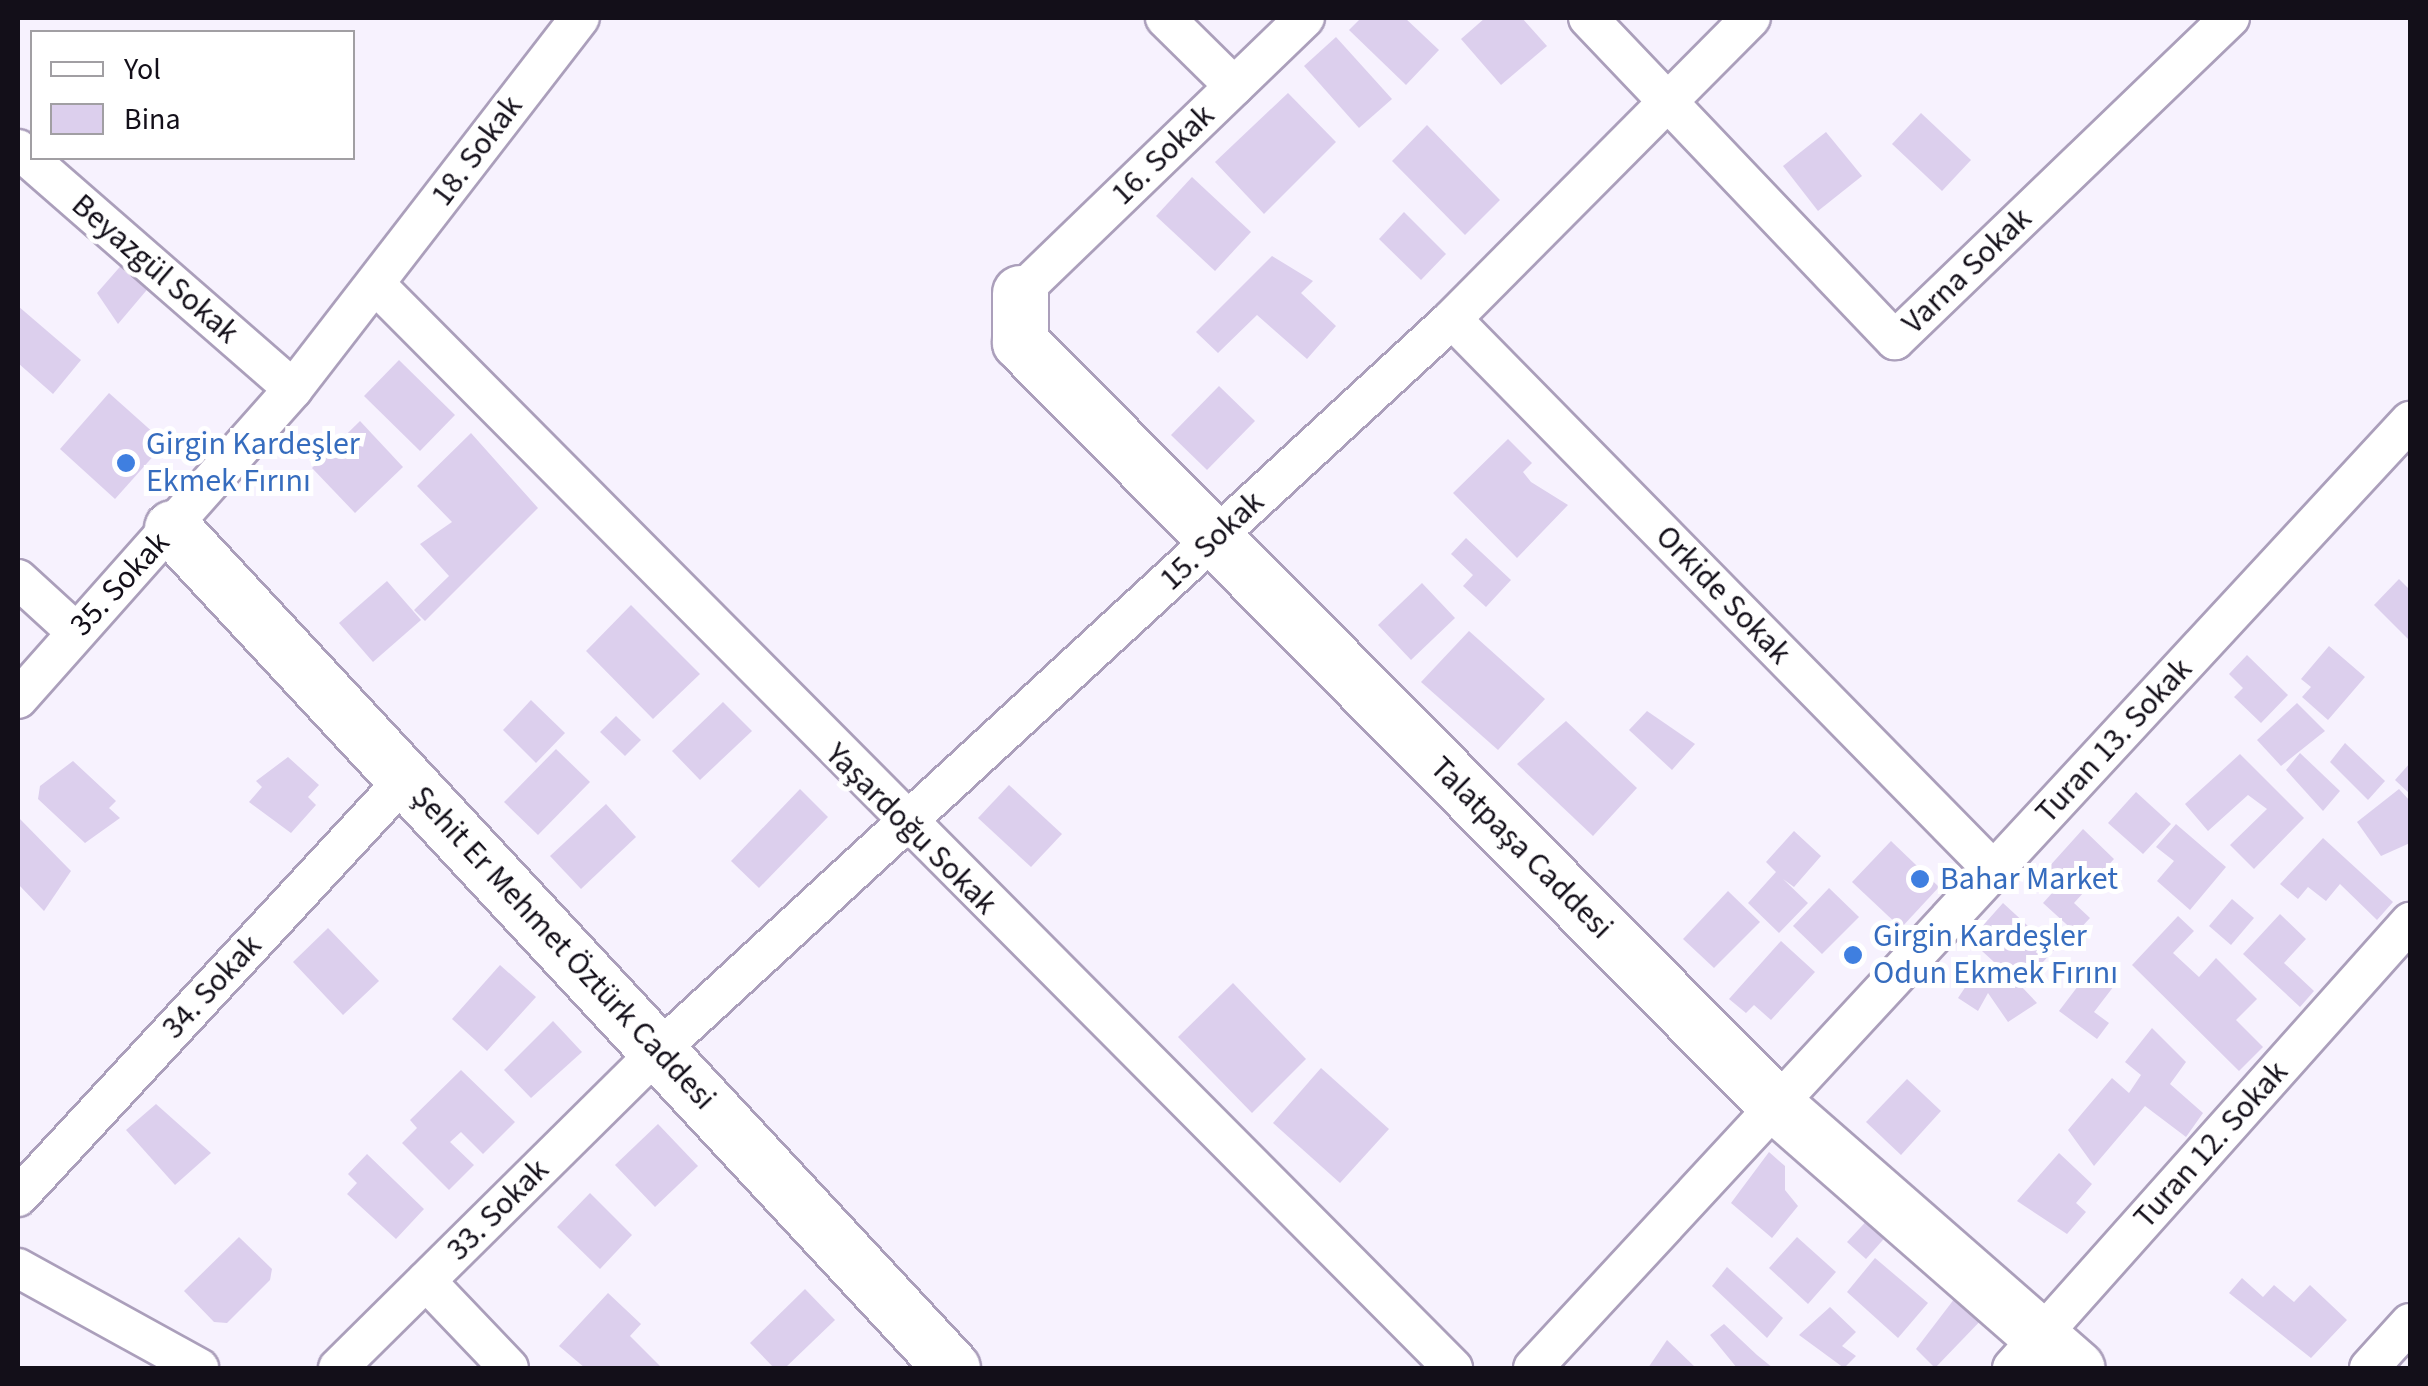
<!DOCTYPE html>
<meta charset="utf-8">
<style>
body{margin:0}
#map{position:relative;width:2428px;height:1386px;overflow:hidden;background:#f7f2fe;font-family:"Source Sans 3",sans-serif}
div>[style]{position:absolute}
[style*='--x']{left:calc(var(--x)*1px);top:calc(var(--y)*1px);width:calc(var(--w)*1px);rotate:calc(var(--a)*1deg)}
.building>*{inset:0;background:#dccfed}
.roads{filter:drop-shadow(2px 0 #ab9fbb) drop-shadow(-2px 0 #ab9fbb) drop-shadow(0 2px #ab9fbb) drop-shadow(0 -2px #ab9fbb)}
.street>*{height:38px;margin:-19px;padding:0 19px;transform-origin:19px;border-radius:19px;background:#fff}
.secondary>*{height:55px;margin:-27.5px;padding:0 27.5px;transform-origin:27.5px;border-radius:27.5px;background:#fff}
.dots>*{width:28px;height:28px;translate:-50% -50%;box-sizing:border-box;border:5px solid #fff;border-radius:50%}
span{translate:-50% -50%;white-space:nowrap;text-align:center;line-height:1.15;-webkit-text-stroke:10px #fff;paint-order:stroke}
.street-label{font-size:32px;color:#130f19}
.shop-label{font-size:32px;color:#366cbe}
.left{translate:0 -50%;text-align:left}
.frame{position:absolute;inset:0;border:20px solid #130f19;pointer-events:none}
.legend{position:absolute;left:30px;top:30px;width:325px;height:130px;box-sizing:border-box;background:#fff;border:2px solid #a19fa3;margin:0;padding:12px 18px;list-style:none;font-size:30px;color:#130f19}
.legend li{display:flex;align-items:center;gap:20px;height:50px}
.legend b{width:50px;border:2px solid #a19fa3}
</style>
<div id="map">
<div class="building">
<i style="clip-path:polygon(1361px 18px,1405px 18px,1439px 50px,1406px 85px,1349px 30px)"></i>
<i style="clip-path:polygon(1485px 18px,1522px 18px,1547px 46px,1501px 85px,1461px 39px)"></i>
<i style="clip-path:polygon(1336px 37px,1392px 99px,1359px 128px,1304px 66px)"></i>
<i style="clip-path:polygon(1288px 93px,1336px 142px,1264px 214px,1215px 162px)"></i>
<i style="clip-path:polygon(1921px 113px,1971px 160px,1942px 191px,1892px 144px)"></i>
<i style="clip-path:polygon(1427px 125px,1500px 200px,1465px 235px,1392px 161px)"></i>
<i style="clip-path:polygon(1826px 132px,1862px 176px,1818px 211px,1783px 166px)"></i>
<i style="clip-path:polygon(1192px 177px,1251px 232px,1215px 271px,1156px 216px)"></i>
<i style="clip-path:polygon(1404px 212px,1446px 254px,1421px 280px,1379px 239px)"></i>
<i style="clip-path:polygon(1272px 256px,1313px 281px,1301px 293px,1336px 326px,1307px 359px,1257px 315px,1218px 353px,1196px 332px)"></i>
<i style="clip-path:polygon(125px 261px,151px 285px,118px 324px,97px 293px)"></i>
<i style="clip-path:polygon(18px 306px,81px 360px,53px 394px,18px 363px)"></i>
<i style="clip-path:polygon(399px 360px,455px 415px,420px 451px,364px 396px)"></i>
<i style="clip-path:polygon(1219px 386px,1255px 421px,1207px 470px,1171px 435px)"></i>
<i style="clip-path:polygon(109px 393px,165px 443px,115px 499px,60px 449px)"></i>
<i style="clip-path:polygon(360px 421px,403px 467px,355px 513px,312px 468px)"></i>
<i style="clip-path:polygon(471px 433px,538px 508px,425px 621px,414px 610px,449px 576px,420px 544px,452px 522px,417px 486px)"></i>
<i style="clip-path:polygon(1508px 439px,1532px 463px,1523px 472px,1531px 482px,1568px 505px,1517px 558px,1453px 493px)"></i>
<i style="clip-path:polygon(1466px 538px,1511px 580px,1486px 607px,1463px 586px,1473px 575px,1451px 554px)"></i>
<i style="clip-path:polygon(2399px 579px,2410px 590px,2410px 641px,2374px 605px)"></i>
<i style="clip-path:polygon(387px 581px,421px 620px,373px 662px,339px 623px)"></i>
<i style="clip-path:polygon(1422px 583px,1455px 618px,1411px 660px,1378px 625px)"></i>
<i style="clip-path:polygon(631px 605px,700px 674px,653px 719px,586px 651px)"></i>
<i style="clip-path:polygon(1469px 631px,1545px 699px,1498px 750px,1421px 682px)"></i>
<i style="clip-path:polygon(2329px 646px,2365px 677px,2328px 720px,2302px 697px,2311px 687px,2301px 679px)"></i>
<i style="clip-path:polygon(2247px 655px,2288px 695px,2261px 723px,2234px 697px,2243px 688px,2229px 674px)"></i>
<i style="clip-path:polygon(531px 700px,565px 733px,536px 763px,503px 730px)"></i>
<i style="clip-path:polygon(723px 702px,752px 731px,700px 780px,672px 751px)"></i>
<i style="clip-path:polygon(2297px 703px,2325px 731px,2281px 766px,2257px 740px)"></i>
<i style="clip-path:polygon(1647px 711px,1695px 744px,1672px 770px,1629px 730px)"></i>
<i style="clip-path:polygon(616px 716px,641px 740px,625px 756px,600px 732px)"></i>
<i style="clip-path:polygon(1566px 721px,1637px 788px,1593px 836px,1517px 764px)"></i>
<i style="clip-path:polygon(2345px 743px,2385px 781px,2368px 800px,2330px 762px)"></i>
<i style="clip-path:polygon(556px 749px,590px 782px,538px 835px,504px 802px)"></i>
<i style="clip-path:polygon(2300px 753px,2340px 791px,2323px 811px,2286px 770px)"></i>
<i style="clip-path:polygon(2240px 754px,2304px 818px,2254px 869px,2230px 845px,2267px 809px,2248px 795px,2208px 831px,2185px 804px)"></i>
<i style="clip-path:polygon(288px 757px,319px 785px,308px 797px,316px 805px,291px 833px,249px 802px,262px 787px,256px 781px)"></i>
<i style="clip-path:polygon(73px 761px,116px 801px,109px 808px,120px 818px,85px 843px,38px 799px,40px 786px)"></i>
<i style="clip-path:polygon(2410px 763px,2410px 794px,2395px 780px)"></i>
<i style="clip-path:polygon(1009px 785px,1062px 834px,1031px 867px,978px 818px)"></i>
<i style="clip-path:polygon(800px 789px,828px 817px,759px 888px,731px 861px)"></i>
<i style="clip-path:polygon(2399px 789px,2410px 801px,2410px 843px,2381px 856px,2357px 822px)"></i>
<i style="clip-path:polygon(2136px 792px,2171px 824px,2143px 854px,2108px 823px)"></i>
<i style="clip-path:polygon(606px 804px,636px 837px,581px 889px,550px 856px)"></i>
<i style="clip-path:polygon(18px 817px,71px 871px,44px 911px,18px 884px)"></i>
<i style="clip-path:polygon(2176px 824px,2226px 867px,2190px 910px,2157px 881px,2174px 861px,2156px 847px)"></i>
<i style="clip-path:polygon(2083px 829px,2114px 859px,2074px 903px,2090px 918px,2076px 933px,2043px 903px,2053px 892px,2038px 879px)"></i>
<i style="clip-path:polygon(1794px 831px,1821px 856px,1794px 887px,1783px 879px,1808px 903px,1779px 933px,1748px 903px,1776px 872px,1766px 862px)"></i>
<i style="clip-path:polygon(2323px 838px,2393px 902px,2377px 920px,2340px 884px,2326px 901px,2308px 887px,2298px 899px,2280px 884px)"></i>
<i style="clip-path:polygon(1891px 841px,1939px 887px,1901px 928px,1852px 882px)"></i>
<i style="clip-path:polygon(1829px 888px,1859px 917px,1822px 954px,1793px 926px)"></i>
<i style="clip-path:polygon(1728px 891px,1760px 922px,1714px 968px,1683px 939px)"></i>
<i style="clip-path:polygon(2232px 899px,2254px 918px,2231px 945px,2209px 926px)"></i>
<i style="clip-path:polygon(2003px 903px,2054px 950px,2021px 986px,2037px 1003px,2008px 1022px,1988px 993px,1978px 1011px,1958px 998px,1980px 965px,1998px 981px,2006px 973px,1970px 940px)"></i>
<i style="clip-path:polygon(2280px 914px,2306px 939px,2284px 963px,2314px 991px,2300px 1007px,2243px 954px)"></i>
<i style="clip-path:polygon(2178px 916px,2194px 931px,2173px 953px,2199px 977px,2216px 958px,2257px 999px,2236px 1020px,2263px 1047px,2239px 1071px,2132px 965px)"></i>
<i style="clip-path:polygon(328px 928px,379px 981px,343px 1015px,293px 962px)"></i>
<i style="clip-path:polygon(1781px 941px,1815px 972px,1771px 1020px,1754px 1005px,1746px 1013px,1729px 999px)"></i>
<i style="clip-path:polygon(500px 965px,536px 997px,487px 1051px,452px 1019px)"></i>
<i style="clip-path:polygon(2094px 965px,2117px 982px,2094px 1012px,2109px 1023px,2097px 1039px,2059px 1011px)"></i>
<i style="clip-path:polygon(1233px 983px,1306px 1059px,1252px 1113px,1178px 1037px)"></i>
<i style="clip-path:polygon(553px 1021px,582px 1052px,531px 1098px,504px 1070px)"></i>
<i style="clip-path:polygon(2152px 1028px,2186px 1062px,2170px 1084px,2203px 1113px,2186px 1137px,2145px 1106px,2094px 1166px,2068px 1130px,2112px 1078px,2129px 1093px,2141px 1075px,2125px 1062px)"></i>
<i style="clip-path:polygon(1321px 1068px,1389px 1129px,1340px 1183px,1273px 1123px)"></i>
<i style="clip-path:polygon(461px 1070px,515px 1122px,483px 1154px,461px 1132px,450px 1142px,474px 1165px,449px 1190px,402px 1143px,417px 1128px,410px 1120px)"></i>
<i style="clip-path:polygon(1907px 1079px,1941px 1111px,1901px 1155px,1866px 1122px)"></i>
<i style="clip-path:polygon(156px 1104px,211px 1153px,175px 1185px,126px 1130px)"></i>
<i style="clip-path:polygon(658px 1124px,698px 1166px,655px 1207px,615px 1165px)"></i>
<i style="clip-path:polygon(1769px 1152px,1785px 1166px,1785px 1190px,1798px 1206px,1772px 1238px,1731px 1203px)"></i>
<i style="clip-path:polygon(2059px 1153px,2092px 1184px,2076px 1203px,2086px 1212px,2067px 1234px,2017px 1201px)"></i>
<i style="clip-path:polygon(367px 1154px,424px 1209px,396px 1239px,347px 1194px,357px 1183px,348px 1174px)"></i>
<i style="clip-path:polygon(590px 1193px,632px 1235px,600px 1269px,557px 1227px)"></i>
<i style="clip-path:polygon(1872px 1215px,1890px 1232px,1866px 1259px,1847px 1242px)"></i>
<i style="clip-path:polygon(239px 1237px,272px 1269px,270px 1280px,227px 1323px,214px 1322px,184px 1291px)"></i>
<i style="clip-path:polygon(1797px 1237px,1836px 1272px,1808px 1304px,1769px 1268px)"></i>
<i style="clip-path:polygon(1875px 1258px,1928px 1303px,1898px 1338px,1847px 1292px)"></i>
<i style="clip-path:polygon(1727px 1267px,1783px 1318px,1767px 1338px,1712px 1286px)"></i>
<i style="clip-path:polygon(2242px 1278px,2263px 1297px,2274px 1285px,2294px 1302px,2310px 1285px,2347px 1320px,2311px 1358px,2229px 1293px)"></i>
<i style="clip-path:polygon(805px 1289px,835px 1320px,785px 1368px,774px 1368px,750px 1343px)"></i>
<i style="clip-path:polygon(608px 1293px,641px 1324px,630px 1336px,662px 1368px,585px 1368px,559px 1346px)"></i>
<i style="clip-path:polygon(1958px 1294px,1987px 1314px,1935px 1368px,1916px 1349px)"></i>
<i style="clip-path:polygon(1830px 1307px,1856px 1332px,1842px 1346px,1856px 1356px,1844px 1368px,1799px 1335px)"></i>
<i style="clip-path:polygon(1724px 1324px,1757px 1355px,1773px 1368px,1737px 1368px,1710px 1335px)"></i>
<i style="clip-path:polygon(1667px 1340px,1696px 1368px,1648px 1368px)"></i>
</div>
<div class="roads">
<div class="street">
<i style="--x:1165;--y:18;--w:97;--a:44.6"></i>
<i style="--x:1588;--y:18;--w:445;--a:46.4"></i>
<i style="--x:1895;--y:340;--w:465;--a:-43.9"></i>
<i style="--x:18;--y:149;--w:365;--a:41.1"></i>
<i style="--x:375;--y:284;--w:1529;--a:45.16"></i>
<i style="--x:1020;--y:293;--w:396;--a:-44"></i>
<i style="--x:1452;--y:319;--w:774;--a:45.52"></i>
<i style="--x:18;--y:579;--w:77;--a:42.4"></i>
<i style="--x:18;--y:699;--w:414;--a:-48.4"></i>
<i style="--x:293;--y:389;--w:469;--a:-52.3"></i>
<i style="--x:18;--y:1197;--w:571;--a:-47.2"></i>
<i style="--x:18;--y:1268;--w:207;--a:28.9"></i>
<i style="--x:426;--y:1281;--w:120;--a:46.3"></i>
<i style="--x:338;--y:1368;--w:450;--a:-44.7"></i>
<i style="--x:658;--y:1051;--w:1080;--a:-42.67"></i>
<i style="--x:1452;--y:319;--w:424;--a:-45.2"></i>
<i style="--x:1533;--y:1368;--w:1291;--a:-47.2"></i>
<i style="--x:2012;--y:1368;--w:598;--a:-48.26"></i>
<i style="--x:2369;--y:1368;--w:61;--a:-47.7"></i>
</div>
<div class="secondary">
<i style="--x:1020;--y:293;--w:49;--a:90"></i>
<i style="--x:1020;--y:342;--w:1076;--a:45.26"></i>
<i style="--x:1777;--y:1106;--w:398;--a:41.2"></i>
<i style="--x:172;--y:528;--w:1146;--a:47.12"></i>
</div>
</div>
<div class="dots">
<i style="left:126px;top:463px;background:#3f7fe0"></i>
<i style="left:1920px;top:879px;background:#3f7fe0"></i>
<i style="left:1853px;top:955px;background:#3f7fe0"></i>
</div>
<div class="street-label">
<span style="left:477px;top:151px;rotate:-53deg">18. Sokak</span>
<span style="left:1163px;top:155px;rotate:-44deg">16. Sokak</span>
<span style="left:155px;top:269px;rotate:41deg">Beyazgül Sokak</span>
<span style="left:1967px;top:271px;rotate:-44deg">Varna Sokak</span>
<span style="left:1212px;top:541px;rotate:-43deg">15. Sokak</span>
<span style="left:120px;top:584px;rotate:-47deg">35. Sokak</span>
<span style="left:1723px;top:595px;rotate:46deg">Orkide Sokak</span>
<span style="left:2114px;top:741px;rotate:-47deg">Turan 13. Sokak</span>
<span style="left:911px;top:829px;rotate:45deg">Yaşardoğu Sokak</span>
<span style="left:1521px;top:848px;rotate:45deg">Talatpaşa Caddesi</span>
<span style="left:563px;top:948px;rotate:47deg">Şehit Er Mehmet Öztürk Caddesi</span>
<span style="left:212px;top:987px;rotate:-47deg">34. Sokak</span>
<span style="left:2211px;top:1145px;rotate:-48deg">Turan 12. Sokak</span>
<span style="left:498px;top:1210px;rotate:-45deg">33. Sokak</span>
</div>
<div class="shop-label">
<span class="left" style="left:146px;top:463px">Girgin Kardeşler<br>Ekmek Fırını</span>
<span class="left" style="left:1940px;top:879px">Bahar Market</span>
<span class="left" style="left:1873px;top:955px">Girgin Kardeşler<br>Odun Ekmek Fırını</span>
</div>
<div class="frame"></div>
<ul class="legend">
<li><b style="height:12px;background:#fff"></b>Yol</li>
<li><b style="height:28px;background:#dccfed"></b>Bina</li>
</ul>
</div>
